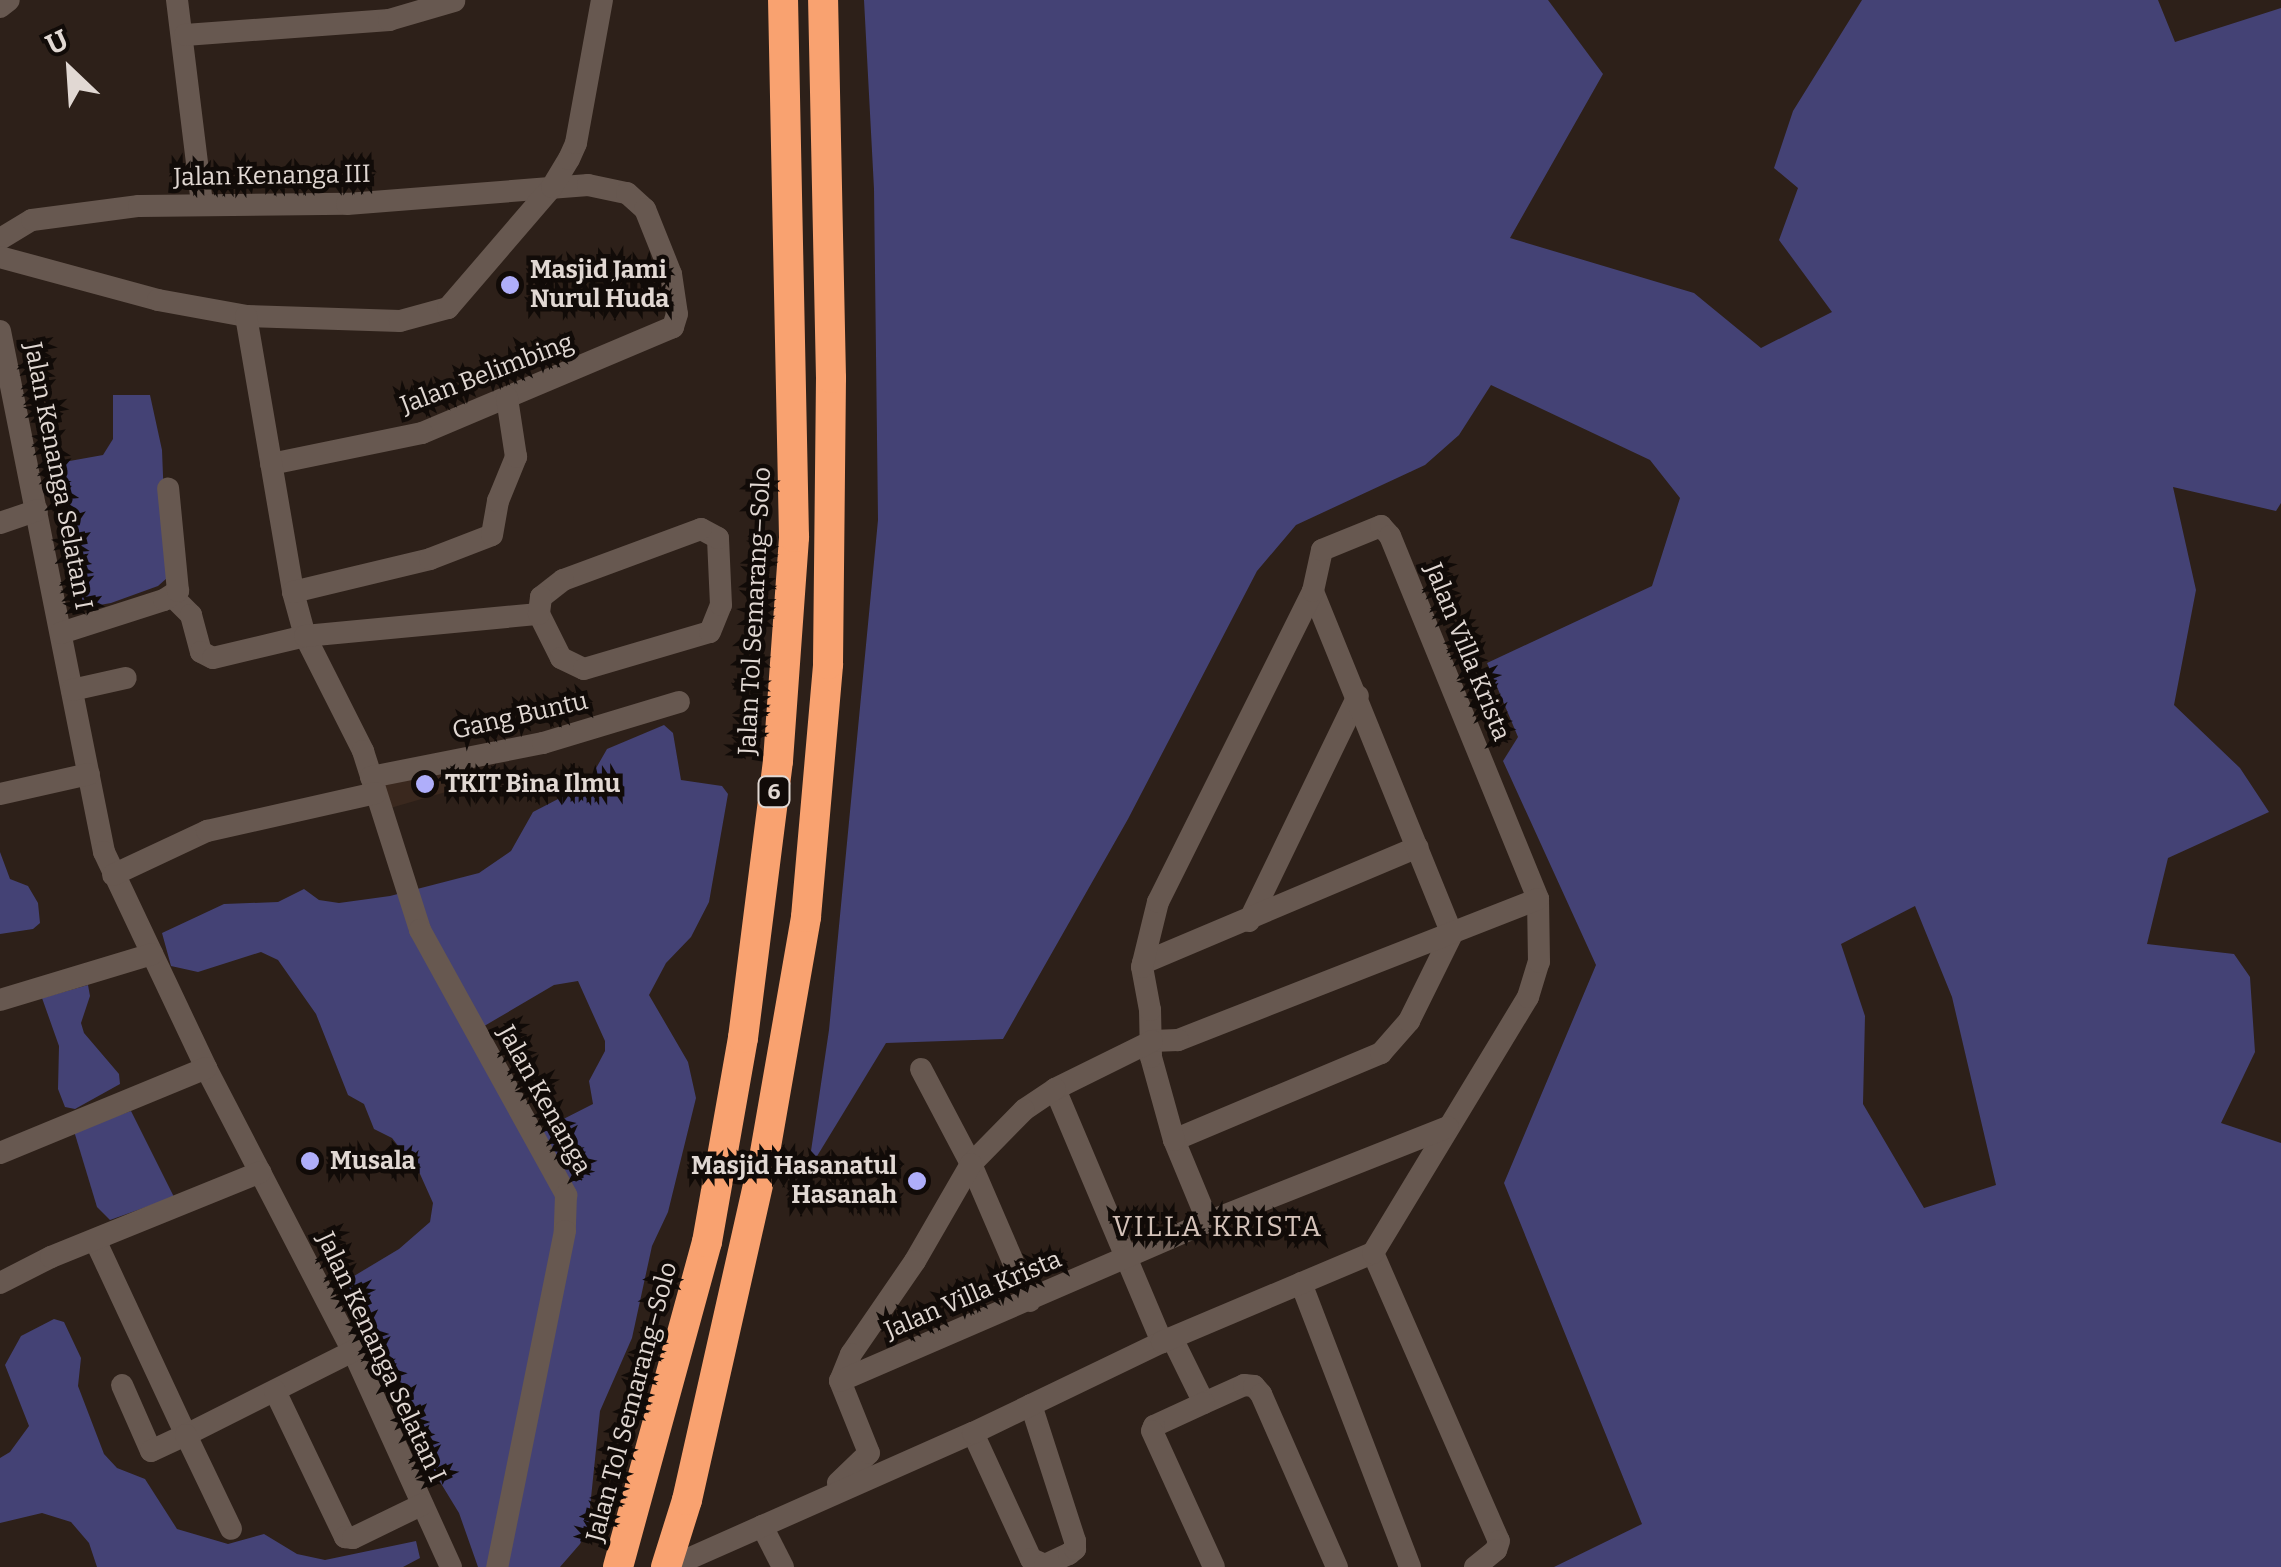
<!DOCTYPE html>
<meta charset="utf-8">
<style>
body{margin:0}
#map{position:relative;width:2281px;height:1567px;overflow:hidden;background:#2d2019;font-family:Bitter,serif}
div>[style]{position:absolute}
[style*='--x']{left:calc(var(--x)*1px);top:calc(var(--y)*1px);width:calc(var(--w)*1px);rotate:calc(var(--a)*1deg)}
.built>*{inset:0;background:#3a281e}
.green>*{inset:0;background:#444275}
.minor>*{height:22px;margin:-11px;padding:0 11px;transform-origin:11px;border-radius:11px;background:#675850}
.highway>*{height:30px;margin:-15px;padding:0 15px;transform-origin:15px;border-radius:15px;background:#f9a270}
.dots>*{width:28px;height:28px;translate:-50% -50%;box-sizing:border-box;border:5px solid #110b08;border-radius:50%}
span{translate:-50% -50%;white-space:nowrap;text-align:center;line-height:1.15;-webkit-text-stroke:9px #110b08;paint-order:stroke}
.shield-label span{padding:2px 8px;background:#110b08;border:2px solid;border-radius:8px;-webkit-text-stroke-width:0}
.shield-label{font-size:22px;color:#e1d8d3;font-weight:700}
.street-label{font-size:25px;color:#e1d8d3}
.poi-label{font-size:25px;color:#e1d8d3;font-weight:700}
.left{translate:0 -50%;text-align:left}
.right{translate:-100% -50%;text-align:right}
.neighbourhood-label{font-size:28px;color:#d5c3ba;letter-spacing:2.5px}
.north{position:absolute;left:20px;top:20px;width:100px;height:100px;-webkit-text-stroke:8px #110b08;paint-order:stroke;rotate:335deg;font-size:28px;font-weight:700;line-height:40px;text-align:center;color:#e1d8d3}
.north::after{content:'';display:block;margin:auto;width:35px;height:45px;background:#e1d8d3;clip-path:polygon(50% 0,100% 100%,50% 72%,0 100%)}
</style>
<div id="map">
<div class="built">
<i style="clip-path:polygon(462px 759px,470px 785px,387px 809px,380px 782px)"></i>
</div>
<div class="green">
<i style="clip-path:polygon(evenodd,864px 0,1548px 0,1603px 74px,1510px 238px,1694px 293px,1761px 348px,1832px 312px,1779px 240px,1798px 188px,1774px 168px,1793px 111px,1862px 0,2158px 0,2175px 42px,2281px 8px,2281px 503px,2276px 511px,2173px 487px,2196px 590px,2174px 705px,2240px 768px,2269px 812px,2168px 858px,2147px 944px,2234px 954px,2250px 977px,2255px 1052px,2221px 1123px,2281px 1143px,2281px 1567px,1554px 1567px,1642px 1524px,1504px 1183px,1596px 965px,1503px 761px,1518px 737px,1487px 663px,1652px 586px,1680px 498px,1650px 460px,1491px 385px,1459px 435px,1425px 465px,1296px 525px,1257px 571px,1128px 819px,1003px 1039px,886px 1043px,808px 1171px,829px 1030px,878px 520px,874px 189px,864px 0,1915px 906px,1952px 997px,1996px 1185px,1924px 1208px,1863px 1104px,1865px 1016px,1841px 944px,1915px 906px)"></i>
<i style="clip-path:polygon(113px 395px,150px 395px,162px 450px,167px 578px,158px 586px,111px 603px,83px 608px,72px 593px,48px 473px,64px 462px,103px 455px,113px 439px)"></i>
<i style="clip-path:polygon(evenodd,664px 725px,673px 733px,681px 780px,722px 786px,728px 794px,709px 902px,691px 937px,666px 963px,649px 995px,688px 1062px,696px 1098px,668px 1212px,652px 1246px,632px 1338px,600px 1411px,588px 1527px,580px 1544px,560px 1567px,478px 1567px,459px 1513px,434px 1472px,407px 1401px,339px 1285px,399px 1249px,430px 1222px,433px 1203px,420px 1174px,392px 1138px,374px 1129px,364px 1104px,348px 1095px,316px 1014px,278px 960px,261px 952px,198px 972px,171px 966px,162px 933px,224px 904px,278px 902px,304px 889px,319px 900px,339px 903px,390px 896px,479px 873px,511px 851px,533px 812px,587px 784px,607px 749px,664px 725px,578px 981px,605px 1041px,605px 1051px,589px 1081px,593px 1104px,526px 1138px,469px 1035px,554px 985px,578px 981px)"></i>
<i style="clip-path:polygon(0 852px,10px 879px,28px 886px,38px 903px,40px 923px,33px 929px,0 934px)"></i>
<i style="clip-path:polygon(88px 985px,90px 996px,81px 1023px,84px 1033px,119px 1074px,120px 1084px,75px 1109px,65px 1107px,58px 1089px,59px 1046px,42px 998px)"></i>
<i style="clip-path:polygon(131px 1111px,174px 1197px,110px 1220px,97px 1207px,74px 1131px)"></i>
<i style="clip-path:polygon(54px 1319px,64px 1322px,81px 1358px,78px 1386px,104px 1454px,117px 1468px,145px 1479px,177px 1529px,228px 1544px,264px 1534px,297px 1554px,325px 1560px,416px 1541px,420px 1558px,403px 1567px,97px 1567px,89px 1543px,71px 1522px,42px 1513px,0 1523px,0 1458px,10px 1452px,29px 1426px,5px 1365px,21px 1336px)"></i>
</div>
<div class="minor">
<i style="--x:177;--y:0;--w:206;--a:83"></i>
<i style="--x:0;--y:7;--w:11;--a:-38"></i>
<i style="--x:185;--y:35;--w:205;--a:-4.2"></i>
<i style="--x:389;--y:20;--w:68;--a:-16.3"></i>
<i style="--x:0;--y:239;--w:37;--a:-31"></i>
<i style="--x:32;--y:220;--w:108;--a:-7.5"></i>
<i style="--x:139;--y:206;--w:208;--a:-0.6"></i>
<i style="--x:347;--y:204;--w:242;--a:-4.5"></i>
<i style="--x:588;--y:185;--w:40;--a:12"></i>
<i style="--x:627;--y:193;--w:24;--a:42"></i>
<i style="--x:645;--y:209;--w:70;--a:68.2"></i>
<i style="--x:671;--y:274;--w:40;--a:81.5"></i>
<i style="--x:677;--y:314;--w:14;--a:107"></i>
<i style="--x:673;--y:327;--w:272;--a:157.1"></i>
<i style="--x:422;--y:433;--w:154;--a:168.4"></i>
<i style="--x:0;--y:257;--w:164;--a:15.2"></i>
<i style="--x:158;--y:300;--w:89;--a:10.3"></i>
<i style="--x:246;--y:316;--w:154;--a:1.9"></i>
<i style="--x:400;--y:321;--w:50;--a:-15.2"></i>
<i style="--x:448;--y:308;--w:160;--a:-49.3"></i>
<i style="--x:552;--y:187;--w:33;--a:-59"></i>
<i style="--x:569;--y:159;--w:17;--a:-66"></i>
<i style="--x:576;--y:143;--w:145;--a:-79.7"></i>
<i style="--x:246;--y:316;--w:280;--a:80.3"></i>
<i style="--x:293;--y:592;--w:46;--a:74.7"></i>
<i style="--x:305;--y:636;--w:129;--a:63.2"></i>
<i style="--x:363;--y:751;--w:188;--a:72.3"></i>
<i style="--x:420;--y:930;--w:303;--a:61.1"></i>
<i style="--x:566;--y:1195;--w:36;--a:92"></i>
<i style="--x:565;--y:1231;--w:343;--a:101.4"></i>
<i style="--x:0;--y:331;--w:531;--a:78.71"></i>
<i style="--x:104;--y:852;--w:239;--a:64.7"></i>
<i style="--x:206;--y:1068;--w:319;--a:62.6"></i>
<i style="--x:353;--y:1351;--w:237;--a:65.6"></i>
<i style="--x:0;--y:523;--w:39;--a:-19"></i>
<i style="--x:293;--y:592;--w:141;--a:-13.5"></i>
<i style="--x:430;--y:559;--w:66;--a:-21.2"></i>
<i style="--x:492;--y:535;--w:35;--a:-80"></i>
<i style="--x:498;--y:501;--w:48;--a:-67.8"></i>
<i style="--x:516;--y:457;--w:60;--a:-98.7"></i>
<i style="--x:172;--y:596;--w:27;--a:45"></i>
<i style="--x:191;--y:615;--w:38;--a:75"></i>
<i style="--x:201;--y:652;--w:13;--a:27"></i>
<i style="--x:213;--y:658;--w:95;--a:-13.4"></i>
<i style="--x:305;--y:636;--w:235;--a:-5.4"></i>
<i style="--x:539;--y:614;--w:49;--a:63.4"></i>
<i style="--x:561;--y:658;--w:25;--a:26"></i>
<i style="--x:584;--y:669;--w:131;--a:-16.4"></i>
<i style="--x:710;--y:632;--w:29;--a:-68"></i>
<i style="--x:721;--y:605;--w:67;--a:-92.6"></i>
<i style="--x:718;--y:538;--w:19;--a:-152"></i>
<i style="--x:701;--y:529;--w:147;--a:159.7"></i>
<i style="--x:563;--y:580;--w:28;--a:142"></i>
<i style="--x:541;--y:597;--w:17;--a:97"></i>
<i style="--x:61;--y:633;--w:108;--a:-17.8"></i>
<i style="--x:164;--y:600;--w:17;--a:-33"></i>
<i style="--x:178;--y:591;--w:103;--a:-95.5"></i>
<i style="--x:72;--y:690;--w:55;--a:-12.5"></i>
<i style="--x:371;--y:777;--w:175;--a:-11.2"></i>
<i style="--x:543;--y:743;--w:142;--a:-16.8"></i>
<i style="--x:0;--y:794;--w:91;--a:-12.7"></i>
<i style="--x:113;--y:875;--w:104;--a:-25.1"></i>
<i style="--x:207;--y:831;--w:173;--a:-12.7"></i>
<i style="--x:1249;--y:921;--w:250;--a:-64.2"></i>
<i style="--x:1143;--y:963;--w:298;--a:-22.9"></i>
<i style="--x:0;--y:1000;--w:159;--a:-16.8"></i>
<i style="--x:921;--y:1069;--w:107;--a:62.2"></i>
<i style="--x:971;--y:1164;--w:149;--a:66.7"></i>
<i style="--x:1055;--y:1089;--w:275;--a:67.1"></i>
<i style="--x:1174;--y:1140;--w:225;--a:-22.8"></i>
<i style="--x:1381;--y:1053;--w:43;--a:-48.8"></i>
<i style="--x:1409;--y:1021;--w:97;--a:-63.7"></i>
<i style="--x:1452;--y:934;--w:370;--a:-112.1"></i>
<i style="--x:0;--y:1153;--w:223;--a:-22.4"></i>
<i style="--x:1208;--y:1222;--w:89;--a:-112.5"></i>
<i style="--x:1174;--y:1140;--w:86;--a:-105.5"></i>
<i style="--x:1151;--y:1057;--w:47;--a:-91.2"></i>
<i style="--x:1150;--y:1010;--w:44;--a:-100.5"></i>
<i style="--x:1142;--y:967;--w:67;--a:-76.2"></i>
<i style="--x:1158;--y:902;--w:347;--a:-63.5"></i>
<i style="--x:1313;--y:591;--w:42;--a:-77.6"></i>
<i style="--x:1322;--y:550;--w:64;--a:-22.1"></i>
<i style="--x:1381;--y:526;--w:13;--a:48"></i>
<i style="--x:1390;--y:536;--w:392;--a:67.8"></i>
<i style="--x:96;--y:1242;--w:213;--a:65"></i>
<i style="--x:186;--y:1435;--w:187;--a:-26.7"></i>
<i style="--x:1373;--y:1253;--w:314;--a:66.4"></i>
<i style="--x:1499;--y:1541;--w:9;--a:108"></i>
<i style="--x:1496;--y:1550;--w:27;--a:141"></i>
<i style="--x:0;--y:1283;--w:57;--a:-27"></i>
<i style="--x:51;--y:1257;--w:226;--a:-22.1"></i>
<i style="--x:1301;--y:1283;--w:304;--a:69"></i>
<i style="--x:1172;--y:1338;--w:72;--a:63.8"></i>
<i style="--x:1204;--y:1403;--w:44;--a:-24.2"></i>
<i style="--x:1244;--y:1385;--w:10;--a:6"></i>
<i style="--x:1254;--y:1386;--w:11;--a:49"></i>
<i style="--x:1261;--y:1394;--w:189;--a:66.3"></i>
<i style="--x:122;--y:1385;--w:72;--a:66.3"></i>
<i style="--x:151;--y:1451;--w:38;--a:-25"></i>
<i style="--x:186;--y:1435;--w:104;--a:64.4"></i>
<i style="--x:275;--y:1391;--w:162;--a:64.4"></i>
<i style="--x:345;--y:1537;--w:8;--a:7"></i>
<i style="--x:353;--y:1538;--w:76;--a:-25.9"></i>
<i style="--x:1204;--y:1403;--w:55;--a:155.3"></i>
<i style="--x:1154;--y:1426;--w:5;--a:112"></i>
<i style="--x:1152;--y:1431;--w:149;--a:65.5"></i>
<i style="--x:973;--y:1433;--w:139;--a:65.3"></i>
<i style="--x:1031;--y:1559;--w:15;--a:23"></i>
<i style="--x:1045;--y:1565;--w:26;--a:-25"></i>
<i style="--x:1069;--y:1554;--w:8;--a:-40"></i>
<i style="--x:1075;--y:1549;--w:8;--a:-90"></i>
<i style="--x:1075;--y:1541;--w:143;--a:-107.9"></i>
<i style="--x:838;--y:1483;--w:43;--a:-44.1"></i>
<i style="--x:869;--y:1453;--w:78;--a:-111.9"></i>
<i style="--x:762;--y:1526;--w:46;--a:62.9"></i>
<i style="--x:670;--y:1567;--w:331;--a:-23.9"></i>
<i style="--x:973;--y:1433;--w:210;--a:-25.7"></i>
<i style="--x:1162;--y:1342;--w:229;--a:-22.9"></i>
<i style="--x:1373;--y:1253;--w:299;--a:-58.8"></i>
<i style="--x:1528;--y:997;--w:37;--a:-73"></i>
<i style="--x:1539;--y:962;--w:63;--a:-90.9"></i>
<i style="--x:1538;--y:899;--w:387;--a:158.6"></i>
<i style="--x:1178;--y:1040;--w:26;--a:178"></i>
<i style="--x:1152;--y:1041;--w:108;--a:153.7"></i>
<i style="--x:1055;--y:1089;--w:37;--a:146"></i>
<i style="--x:1024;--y:1110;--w:76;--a:134.5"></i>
<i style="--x:971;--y:1164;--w:112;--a:120"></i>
<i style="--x:915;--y:1261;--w:113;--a:124.5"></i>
<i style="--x:851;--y:1354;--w:29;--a:112"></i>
<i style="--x:840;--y:1381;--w:401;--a:-23.4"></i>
<i style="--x:1208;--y:1222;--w:258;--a:-21.6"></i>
</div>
<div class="highway">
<i style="--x:618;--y:1567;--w:337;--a:-74.7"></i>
<i style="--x:707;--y:1242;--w:207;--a:-80"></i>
<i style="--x:743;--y:1038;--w:279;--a:-82.8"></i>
<i style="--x:778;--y:761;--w:225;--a:-85.9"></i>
<i style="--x:794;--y:537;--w:537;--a:-91.17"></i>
<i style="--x:666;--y:1567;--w:70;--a:-72.6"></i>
<i style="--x:687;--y:1500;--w:351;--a:-77.3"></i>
<i style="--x:764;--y:1158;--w:245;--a:-80.1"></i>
<i style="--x:806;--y:917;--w:254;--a:-85"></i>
<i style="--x:828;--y:664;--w:286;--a:-89.4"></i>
<i style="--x:831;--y:378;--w:378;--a:-91.2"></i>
</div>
<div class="dots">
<i style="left:510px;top:285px;background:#afaefa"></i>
<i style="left:425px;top:784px;background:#afaefa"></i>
<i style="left:310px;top:1161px;background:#afaefa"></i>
<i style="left:917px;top:1181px;background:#afaefa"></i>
</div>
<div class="shield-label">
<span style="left:774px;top:792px">6</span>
</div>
<div class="street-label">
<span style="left:272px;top:176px;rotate:-1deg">Jalan Kenanga III</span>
<span style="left:487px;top:374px;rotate:-21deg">Jalan Belimbing</span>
<span style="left:58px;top:476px;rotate:79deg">Jalan Kenanga Selatan I</span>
<span style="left:755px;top:611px;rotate:-87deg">Jalan Tol Semarang–Solo</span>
<span style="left:1467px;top:652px;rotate:68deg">Jalan Villa Krista</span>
<span style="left:520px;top:716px;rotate:-13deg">Gang Buntu</span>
<span style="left:544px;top:1100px;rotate:61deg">Jalan Kenanga</span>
<span style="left:973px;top:1295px;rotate:-23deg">Jalan Villa Krista</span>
<span style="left:381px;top:1357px;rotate:65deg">Jalan Kenanga Selatan I</span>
<span style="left:632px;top:1402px;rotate:-75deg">Jalan Tol Semarang–Solo</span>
</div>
<div class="poi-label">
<span class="left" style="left:530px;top:285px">Masjid Jami<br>Nurul Huda</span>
<span class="left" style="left:445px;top:784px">TKIT Bina Ilmu</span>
<span class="left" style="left:330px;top:1161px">Musala</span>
<span class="right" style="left:897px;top:1181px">Masjid Hasanatul<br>Hasanah</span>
</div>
<div class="neighbourhood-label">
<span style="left:1218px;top:1227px">VILLA KRISTA</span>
</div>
<div class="north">U</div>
</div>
